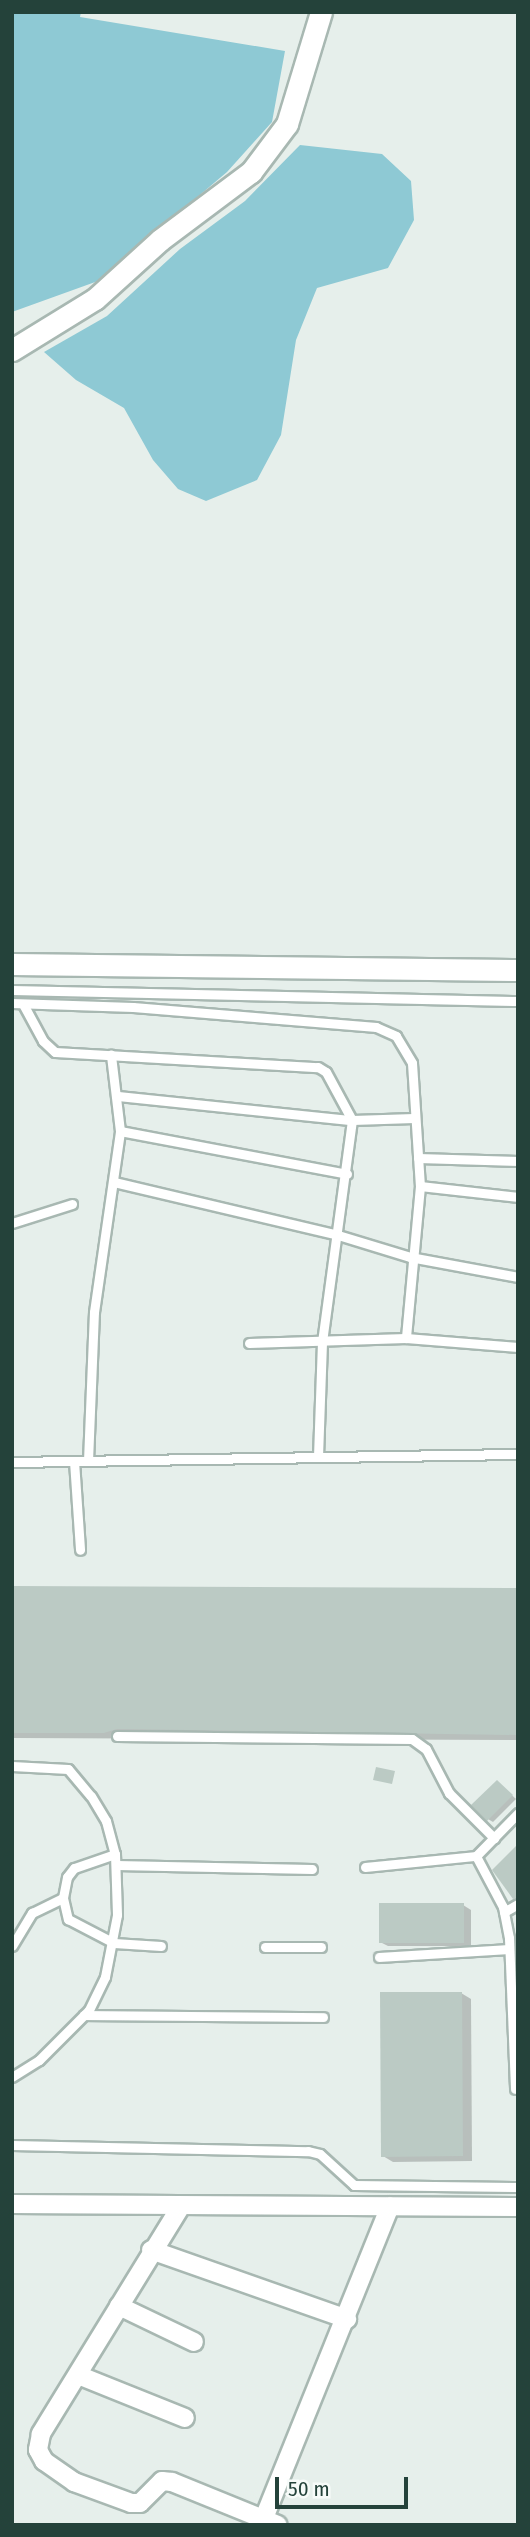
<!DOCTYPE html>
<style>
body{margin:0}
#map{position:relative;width:530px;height:2537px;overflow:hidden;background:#e6efeb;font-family:"Fira Sans Condensed",sans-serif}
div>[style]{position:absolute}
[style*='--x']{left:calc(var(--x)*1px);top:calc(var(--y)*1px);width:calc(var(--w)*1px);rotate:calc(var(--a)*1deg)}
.water>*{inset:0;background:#8ec9d4}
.shadow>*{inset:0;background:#0003}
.building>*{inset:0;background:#bbcac4}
.roads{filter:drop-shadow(2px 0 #a8b8b2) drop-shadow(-2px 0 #a8b8b2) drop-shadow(0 2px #a8b8b2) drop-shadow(0 -2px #a8b8b2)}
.lane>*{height:9px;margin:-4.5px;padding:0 4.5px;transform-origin:4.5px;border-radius:4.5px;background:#fff}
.street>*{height:18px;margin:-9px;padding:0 9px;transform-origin:9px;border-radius:9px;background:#fff}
.secondary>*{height:21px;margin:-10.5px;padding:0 10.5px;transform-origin:10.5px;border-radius:10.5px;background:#fff}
span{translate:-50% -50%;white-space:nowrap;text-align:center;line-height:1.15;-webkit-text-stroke:6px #f7fbf9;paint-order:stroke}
.frame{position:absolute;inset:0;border:14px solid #24423a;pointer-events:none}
.scale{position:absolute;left:275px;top:2477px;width:133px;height:32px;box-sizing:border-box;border:4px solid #24423a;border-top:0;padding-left:9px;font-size:21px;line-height:24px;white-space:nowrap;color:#24423a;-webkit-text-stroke:5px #f7fbf9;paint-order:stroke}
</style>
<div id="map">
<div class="water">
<i style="clip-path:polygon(12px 12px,81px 12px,80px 17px,285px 51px,272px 122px,227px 172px,98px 281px,12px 312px)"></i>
<i style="clip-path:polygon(300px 145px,382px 154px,411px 181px,414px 220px,388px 268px,317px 288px,296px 340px,281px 435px,257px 480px,206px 501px,178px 489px,153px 460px,124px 408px,76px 380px,44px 352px,107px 316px,180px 249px,245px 201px)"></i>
</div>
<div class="shadow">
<i style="clip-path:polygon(12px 1587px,518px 1590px,518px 1740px,12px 1738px)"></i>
<i style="clip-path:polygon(497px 1782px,516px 1799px,493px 1822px,488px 1819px)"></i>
<i style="clip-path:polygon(463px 1905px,471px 1910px,471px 1946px,388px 1946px,380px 1942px)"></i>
<i style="clip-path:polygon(461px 1993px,471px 1999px,472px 2161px,393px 2162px,383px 2156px)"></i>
</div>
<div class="building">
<i style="clip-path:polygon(12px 1586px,518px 1588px,518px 1735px,117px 1729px,104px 1733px,12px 1733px)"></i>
<i style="clip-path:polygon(376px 1767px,395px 1771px,392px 1784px,373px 1780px)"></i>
<i style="clip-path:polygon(497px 1780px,513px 1795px,487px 1821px,471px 1805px)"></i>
<i style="clip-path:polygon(518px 1844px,518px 1897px,513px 1899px,492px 1870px)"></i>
<i style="clip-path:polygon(379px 1903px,464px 1903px,464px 1943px,379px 1943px)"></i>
<i style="clip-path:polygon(380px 1992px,462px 1992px,463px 2156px,381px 2157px)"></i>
</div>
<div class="roads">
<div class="lane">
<i style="--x:12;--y:990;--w:506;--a:1.25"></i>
<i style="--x:12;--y:1003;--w:121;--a:1.9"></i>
<i style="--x:133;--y:1007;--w:244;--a:4.7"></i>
<i style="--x:376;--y:1027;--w:22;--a:24"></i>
<i style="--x:396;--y:1036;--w:31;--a:59"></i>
<i style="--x:412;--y:1063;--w:123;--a:86.3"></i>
<i style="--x:420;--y:1186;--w:153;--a:95.3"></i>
<i style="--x:23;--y:1004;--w:42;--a:61.6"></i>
<i style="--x:43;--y:1041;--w:16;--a:43"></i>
<i style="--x:55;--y:1052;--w:263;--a:3.3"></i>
<i style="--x:318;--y:1067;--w:9;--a:32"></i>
<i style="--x:326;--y:1072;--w:55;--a:61.6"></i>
<i style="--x:352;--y:1120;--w:224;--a:97.7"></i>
<i style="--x:322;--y:1342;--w:115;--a:92"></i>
<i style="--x:118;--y:1096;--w:235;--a:5.9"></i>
<i style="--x:352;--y:1120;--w:62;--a:-1.8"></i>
<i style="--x:120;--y:1131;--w:231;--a:10.7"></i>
<i style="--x:418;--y:1158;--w:100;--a:1.7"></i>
<i style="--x:114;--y:1182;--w:230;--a:13.3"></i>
<i style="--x:338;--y:1235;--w:75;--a:17"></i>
<i style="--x:410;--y:1257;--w:110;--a:10.5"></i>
<i style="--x:420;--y:1186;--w:99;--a:6.4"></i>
<i style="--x:12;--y:1223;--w:63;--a:-17.6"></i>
<i style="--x:249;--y:1343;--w:157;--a:-1.8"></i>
<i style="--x:406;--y:1338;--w:112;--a:4.6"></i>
<i style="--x:74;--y:1461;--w:89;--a:86.1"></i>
<i style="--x:88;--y:1461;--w:149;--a:-87.7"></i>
<i style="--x:94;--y:1312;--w:183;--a:-81.8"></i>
<i style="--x:120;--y:1131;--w:77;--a:-96.8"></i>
<i style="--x:12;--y:1462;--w:506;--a:-0.91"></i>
<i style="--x:117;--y:1736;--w:295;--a:0.6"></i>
<i style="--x:412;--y:1739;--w:17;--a:36"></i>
<i style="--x:426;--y:1749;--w:50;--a:62.4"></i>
<i style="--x:449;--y:1793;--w:64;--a:45"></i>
<i style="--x:12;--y:1766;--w:56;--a:3.1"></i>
<i style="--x:68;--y:1769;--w:35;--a:50"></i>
<i style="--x:91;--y:1796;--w:29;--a:59"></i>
<i style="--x:106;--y:1821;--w:34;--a:75"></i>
<i style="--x:115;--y:1854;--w:61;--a:88.1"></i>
<i style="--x:117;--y:1915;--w:63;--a:101"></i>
<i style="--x:105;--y:1977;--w:37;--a:116"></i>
<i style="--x:89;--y:2010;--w:71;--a:135"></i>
<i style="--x:39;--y:2060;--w:32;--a:148"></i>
<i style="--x:115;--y:1854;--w:43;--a:161.1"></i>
<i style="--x:74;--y:1868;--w:11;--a:128"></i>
<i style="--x:67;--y:1877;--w:21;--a:101"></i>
<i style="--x:63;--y:1898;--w:22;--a:77"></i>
<i style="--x:68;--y:1919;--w:52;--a:27.6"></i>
<i style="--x:114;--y:1943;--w:47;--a:3.7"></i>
<i style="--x:476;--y:1856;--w:58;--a:62.1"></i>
<i style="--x:503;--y:1907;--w:32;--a:79"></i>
<i style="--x:509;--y:1938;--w:151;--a:87.7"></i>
<i style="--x:116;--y:1865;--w:196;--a:1.2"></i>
<i style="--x:365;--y:1867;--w:112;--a:-5.7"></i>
<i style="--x:476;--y:1856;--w:60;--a:-45.7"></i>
<i style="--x:504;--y:1912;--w:16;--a:-30"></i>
<i style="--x:12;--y:1946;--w:39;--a:-59"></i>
<i style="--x:32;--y:1913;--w:34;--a:-26"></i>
<i style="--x:265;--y:1947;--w:56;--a:0"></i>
<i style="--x:379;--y:1957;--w:130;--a:-3.5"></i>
<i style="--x:84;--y:2015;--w:239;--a:0.5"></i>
<i style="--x:12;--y:2145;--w:296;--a:1.2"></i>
<i style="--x:308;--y:2151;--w:12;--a:14"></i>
<i style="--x:320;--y:2154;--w:46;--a:42.4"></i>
<i style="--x:354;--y:2185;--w:164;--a:0.7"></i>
</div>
<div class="street">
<i style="--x:12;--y:2204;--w:506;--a:0.34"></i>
<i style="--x:181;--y:2206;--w:268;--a:121.6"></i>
<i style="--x:41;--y:2434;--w:16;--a:101"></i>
<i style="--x:38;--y:2450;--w:13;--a:61"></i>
<i style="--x:44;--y:2461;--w:37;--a:35"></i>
<i style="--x:74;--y:2482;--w:61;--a:20.2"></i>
<i style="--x:131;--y:2503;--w:9;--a:0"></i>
<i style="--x:140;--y:2503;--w:31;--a:-45"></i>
<i style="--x:162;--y:2481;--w:10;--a:6"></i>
<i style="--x:172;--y:2482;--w:114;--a:22.1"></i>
<i style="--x:151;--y:2250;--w:208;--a:19.4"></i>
<i style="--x:119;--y:2306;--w:83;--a:25.6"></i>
<i style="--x:78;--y:2375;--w:115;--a:21.9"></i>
<i style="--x:264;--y:2518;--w:336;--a:-68"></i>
</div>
<div class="secondary">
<i style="--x:12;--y:350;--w:97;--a:-31.6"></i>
<i style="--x:95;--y:299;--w:88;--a:-42.2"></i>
<i style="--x:160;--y:240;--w:114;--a:-36.8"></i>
<i style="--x:251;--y:172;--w:60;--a:-53.1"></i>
<i style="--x:287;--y:124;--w:117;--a:-73.1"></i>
<i style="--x:12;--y:964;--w:506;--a:0.68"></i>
</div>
</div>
<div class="frame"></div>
<div class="scale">50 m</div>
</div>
